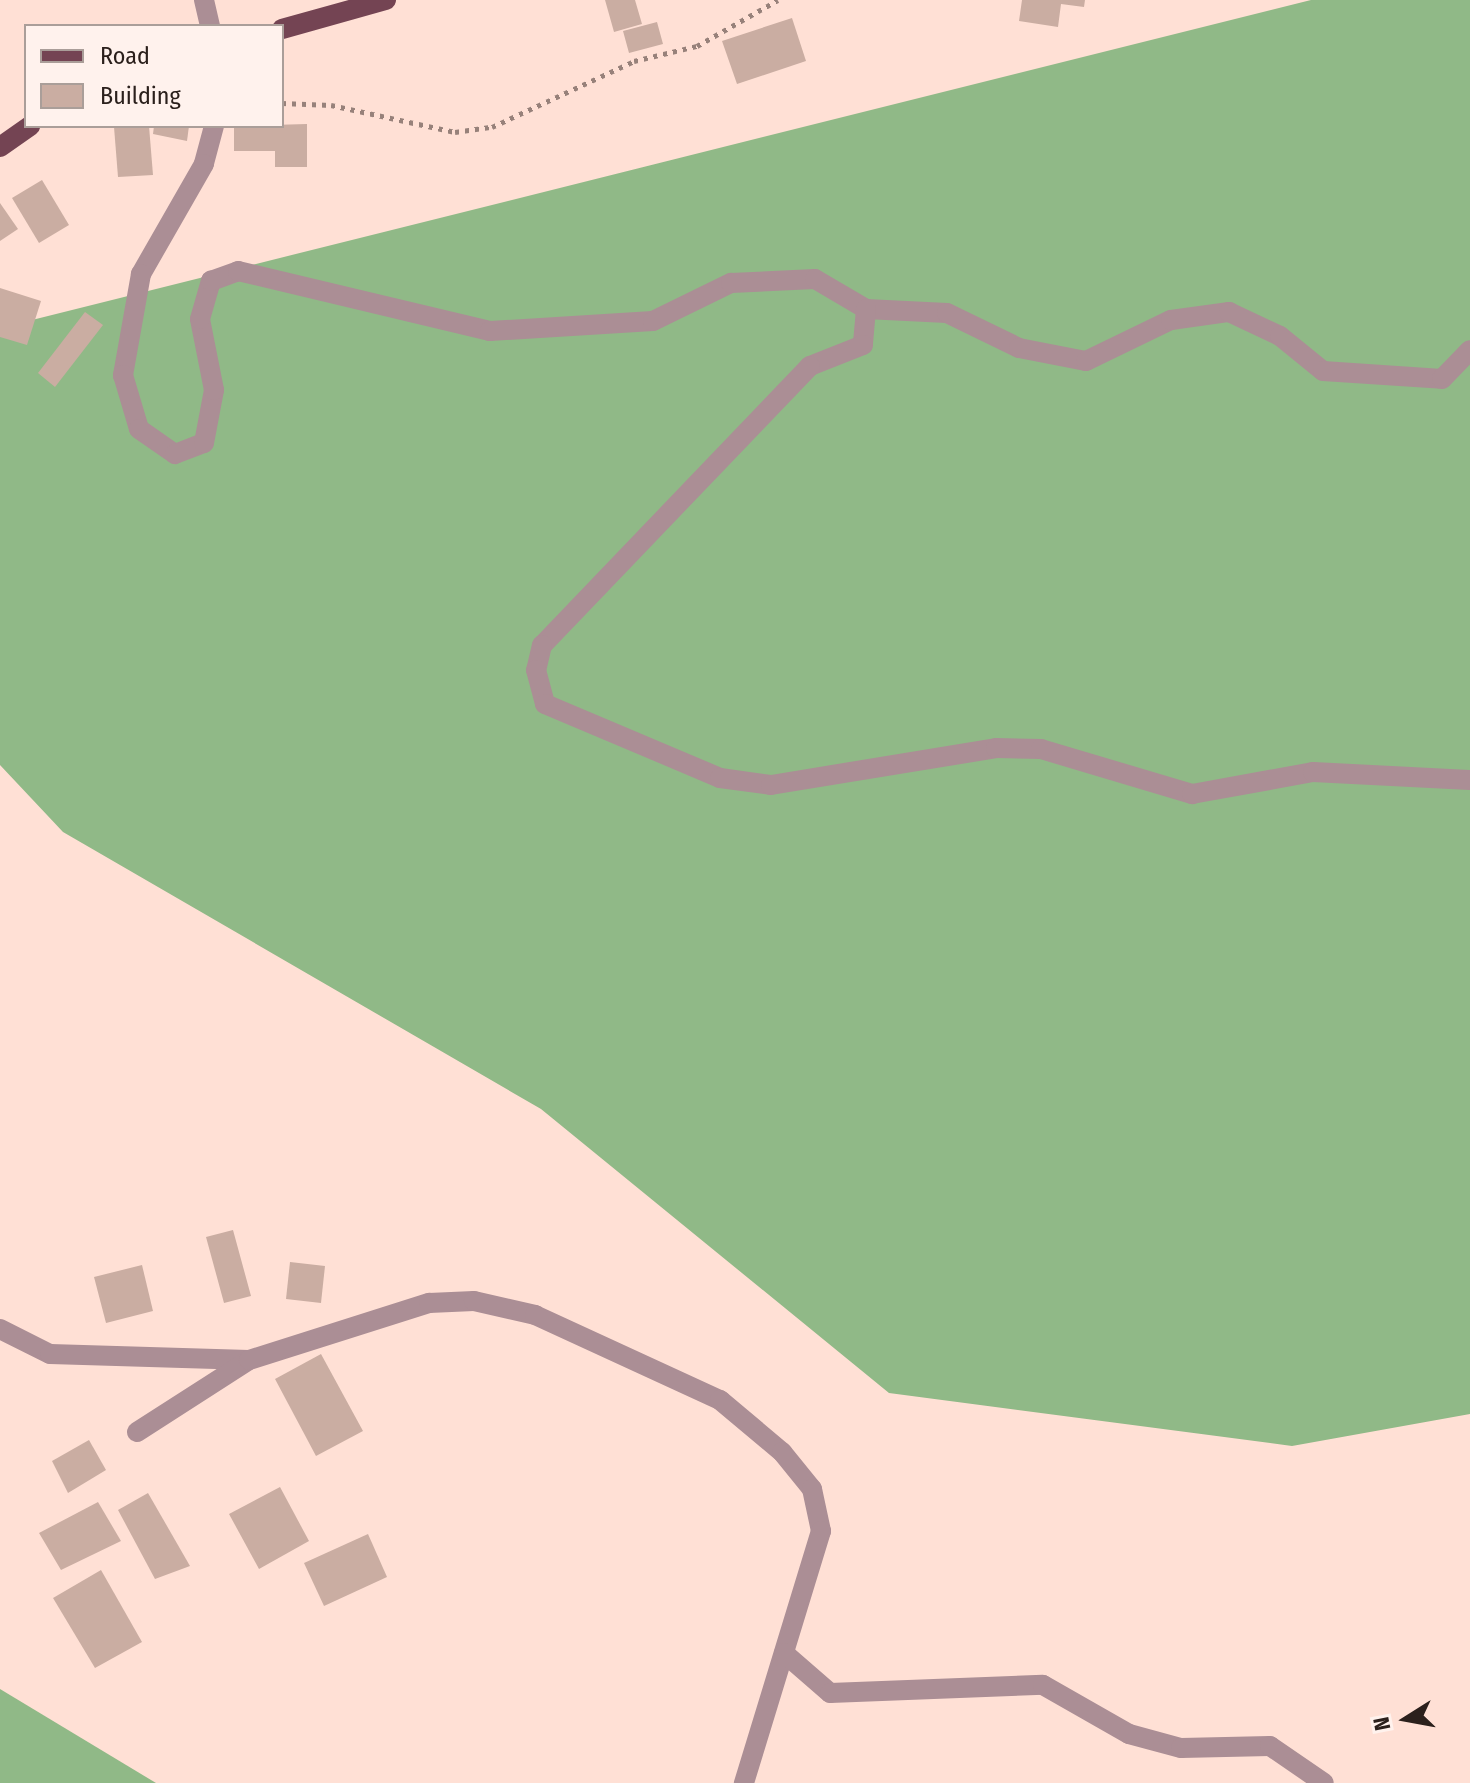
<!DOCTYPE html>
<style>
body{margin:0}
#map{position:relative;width:1470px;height:1783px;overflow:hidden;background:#ffe0d5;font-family:"Fira Sans Condensed",sans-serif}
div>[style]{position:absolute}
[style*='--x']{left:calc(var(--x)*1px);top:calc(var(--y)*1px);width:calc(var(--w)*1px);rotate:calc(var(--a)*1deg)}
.forest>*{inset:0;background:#90b987}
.building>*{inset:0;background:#caada2}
.path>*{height:5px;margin-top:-2.5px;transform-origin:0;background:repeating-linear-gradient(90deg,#97817a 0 4px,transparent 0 10px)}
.minor>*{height:20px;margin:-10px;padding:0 10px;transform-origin:10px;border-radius:10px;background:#ab8e95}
.major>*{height:20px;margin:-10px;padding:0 10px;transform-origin:10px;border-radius:10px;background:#744453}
span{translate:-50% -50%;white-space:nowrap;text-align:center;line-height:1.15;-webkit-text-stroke:7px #fff2ed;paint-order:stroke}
.legend{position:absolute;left:24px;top:24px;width:260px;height:104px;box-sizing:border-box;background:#fff2ed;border:2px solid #aa9e99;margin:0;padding:10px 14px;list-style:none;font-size:24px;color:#2b201c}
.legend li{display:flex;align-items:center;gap:16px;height:40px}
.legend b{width:40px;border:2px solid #aa9e99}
.north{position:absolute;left:1366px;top:1679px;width:80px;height:80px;-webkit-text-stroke:6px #fff2ed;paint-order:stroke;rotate:259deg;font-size:22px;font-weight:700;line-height:32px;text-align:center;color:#2b201c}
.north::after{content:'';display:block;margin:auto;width:28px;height:36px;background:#2b201c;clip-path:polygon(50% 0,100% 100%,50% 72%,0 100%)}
</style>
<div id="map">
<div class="forest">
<i style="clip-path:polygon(1311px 0,1470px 0,1470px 1414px,1292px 1446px,889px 1393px,541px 1109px,63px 832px,0 765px,0 328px)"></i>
<i style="clip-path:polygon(0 1689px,156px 1783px,0 1783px)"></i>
</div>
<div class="building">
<i style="clip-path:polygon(605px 0,635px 0,642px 24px,614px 32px)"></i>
<i style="clip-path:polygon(1022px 0,1085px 0,1084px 7px,1061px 4px,1058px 27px,1019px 21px)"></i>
<i style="clip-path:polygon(792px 18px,806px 61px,737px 84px,722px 41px)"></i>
<i style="clip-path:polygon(657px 22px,663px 44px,629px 53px,623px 31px)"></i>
<i style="clip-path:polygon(307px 124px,307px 167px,275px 167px,275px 151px,234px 151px,234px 126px)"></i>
<i style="clip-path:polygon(126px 126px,149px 126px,153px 175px,118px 177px,114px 127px)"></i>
<i style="clip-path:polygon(154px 126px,189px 126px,187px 141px,153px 134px)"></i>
<i style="clip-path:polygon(42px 180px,69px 225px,39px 243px,12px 198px)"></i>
<i style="clip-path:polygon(0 203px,18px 229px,0 241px)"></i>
<i style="clip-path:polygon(0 288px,41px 301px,27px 345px,0 337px)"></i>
<i style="clip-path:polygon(85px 312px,103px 325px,55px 387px,38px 373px)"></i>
<i style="clip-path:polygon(233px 1230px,251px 1296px,224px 1303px,206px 1237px)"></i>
<i style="clip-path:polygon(290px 1262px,325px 1266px,321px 1303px,286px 1299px)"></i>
<i style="clip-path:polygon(142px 1265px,153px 1311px,106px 1323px,94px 1277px)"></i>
<i style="clip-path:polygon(321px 1354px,363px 1431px,316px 1456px,275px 1379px)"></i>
<i style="clip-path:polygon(89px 1440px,106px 1470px,68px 1493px,52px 1461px)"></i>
<i style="clip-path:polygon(280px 1487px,309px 1541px,259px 1569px,229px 1514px)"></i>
<i style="clip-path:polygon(148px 1493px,190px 1566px,155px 1579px,118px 1510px)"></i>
<i style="clip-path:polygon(98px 1502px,121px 1541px,61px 1570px,39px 1533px)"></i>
<i style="clip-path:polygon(368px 1534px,387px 1577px,324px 1606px,304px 1563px)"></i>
<i style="clip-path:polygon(101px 1570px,142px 1642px,95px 1668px,53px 1598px)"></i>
</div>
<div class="path">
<i style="--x:282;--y:103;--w:49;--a:2.3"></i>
<i style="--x:331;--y:105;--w:127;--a:12.3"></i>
<i style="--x:455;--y:132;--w:37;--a:-8"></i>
<i style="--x:492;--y:127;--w:157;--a:-24.9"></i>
<i style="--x:634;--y:61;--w:65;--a:-13.4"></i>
<i style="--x:697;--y:46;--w:93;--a:-29.6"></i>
</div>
<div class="minor">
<i style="--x:204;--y:0;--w:27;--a:77"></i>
<i style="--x:214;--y:126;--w:39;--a:105"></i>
<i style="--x:204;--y:164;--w:127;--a:119.8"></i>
<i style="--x:141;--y:274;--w:103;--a:100.1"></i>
<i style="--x:123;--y:375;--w:56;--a:73.5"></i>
<i style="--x:139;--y:429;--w:44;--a:34.8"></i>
<i style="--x:175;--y:454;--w:31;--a:-21"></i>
<i style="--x:204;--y:443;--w:54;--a:-79.3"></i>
<i style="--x:214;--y:390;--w:72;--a:-101.2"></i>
<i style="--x:200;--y:319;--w:40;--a:-74"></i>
<i style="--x:211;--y:281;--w:29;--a:-20"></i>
<i style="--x:238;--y:271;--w:259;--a:13.4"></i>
<i style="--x:490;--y:331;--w:163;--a:-3.5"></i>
<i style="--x:653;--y:321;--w:87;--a:-26"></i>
<i style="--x:731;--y:283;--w:84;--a:-2.7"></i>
<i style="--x:815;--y:279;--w:59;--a:30.5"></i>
<i style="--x:866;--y:309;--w:81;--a:2.8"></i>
<i style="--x:947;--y:313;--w:80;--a:25.9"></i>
<i style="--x:1019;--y:348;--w:68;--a:11"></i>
<i style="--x:1086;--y:361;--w:94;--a:-25.8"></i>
<i style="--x:1171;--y:320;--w:59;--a:-7.9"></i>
<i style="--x:1229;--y:312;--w:56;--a:25.2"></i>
<i style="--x:1280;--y:336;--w:55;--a:39.1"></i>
<i style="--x:1323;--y:371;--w:119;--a:3.8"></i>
<i style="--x:1442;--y:379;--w:40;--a:-46"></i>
<i style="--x:866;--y:309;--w:36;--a:95"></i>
<i style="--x:863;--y:345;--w:57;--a:158.4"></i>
<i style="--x:810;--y:366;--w:387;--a:133.8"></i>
<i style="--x:542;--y:645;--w:26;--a:103"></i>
<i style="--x:536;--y:670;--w:35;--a:75"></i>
<i style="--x:545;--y:704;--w:190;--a:22.9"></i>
<i style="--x:720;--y:778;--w:51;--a:7.8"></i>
<i style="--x:771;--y:785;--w:228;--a:-9.3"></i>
<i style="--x:996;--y:748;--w:45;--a:1.3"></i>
<i style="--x:1041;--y:749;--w:158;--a:16.6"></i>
<i style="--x:1192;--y:794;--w:123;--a:-10.3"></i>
<i style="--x:1313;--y:772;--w:157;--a:2.9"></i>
<i style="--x:0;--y:1329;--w:56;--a:26.6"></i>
<i style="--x:50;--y:1354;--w:199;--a:1.7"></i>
<i style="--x:137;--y:1432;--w:133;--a:-32.7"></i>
<i style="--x:249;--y:1360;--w:189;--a:-17.6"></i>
<i style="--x:429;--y:1303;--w:45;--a:-2.5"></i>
<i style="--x:474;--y:1301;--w:63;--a:12.9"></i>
<i style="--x:535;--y:1315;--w:204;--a:24.7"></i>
<i style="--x:720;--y:1400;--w:81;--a:40"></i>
<i style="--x:782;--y:1452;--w:48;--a:51"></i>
<i style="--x:812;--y:1489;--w:43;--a:77.9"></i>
<i style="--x:821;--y:1531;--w:264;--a:107"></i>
<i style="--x:784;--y:1653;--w:61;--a:41"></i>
<i style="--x:830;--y:1693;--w:213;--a:-2.2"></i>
<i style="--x:1043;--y:1685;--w:99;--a:29.7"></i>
<i style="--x:1129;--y:1734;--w:54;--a:15.1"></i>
<i style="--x:1181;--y:1748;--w:89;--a:-1.3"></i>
<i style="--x:1270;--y:1746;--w:65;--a:34.4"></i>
</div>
<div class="major">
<i style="--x:282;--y:29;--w:108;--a:-15.6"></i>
<i style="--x:0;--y:147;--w:37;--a:-35"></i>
</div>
<ul class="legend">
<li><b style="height:10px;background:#744453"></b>Road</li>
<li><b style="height:22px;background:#caada2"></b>Building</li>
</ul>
<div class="north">N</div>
</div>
